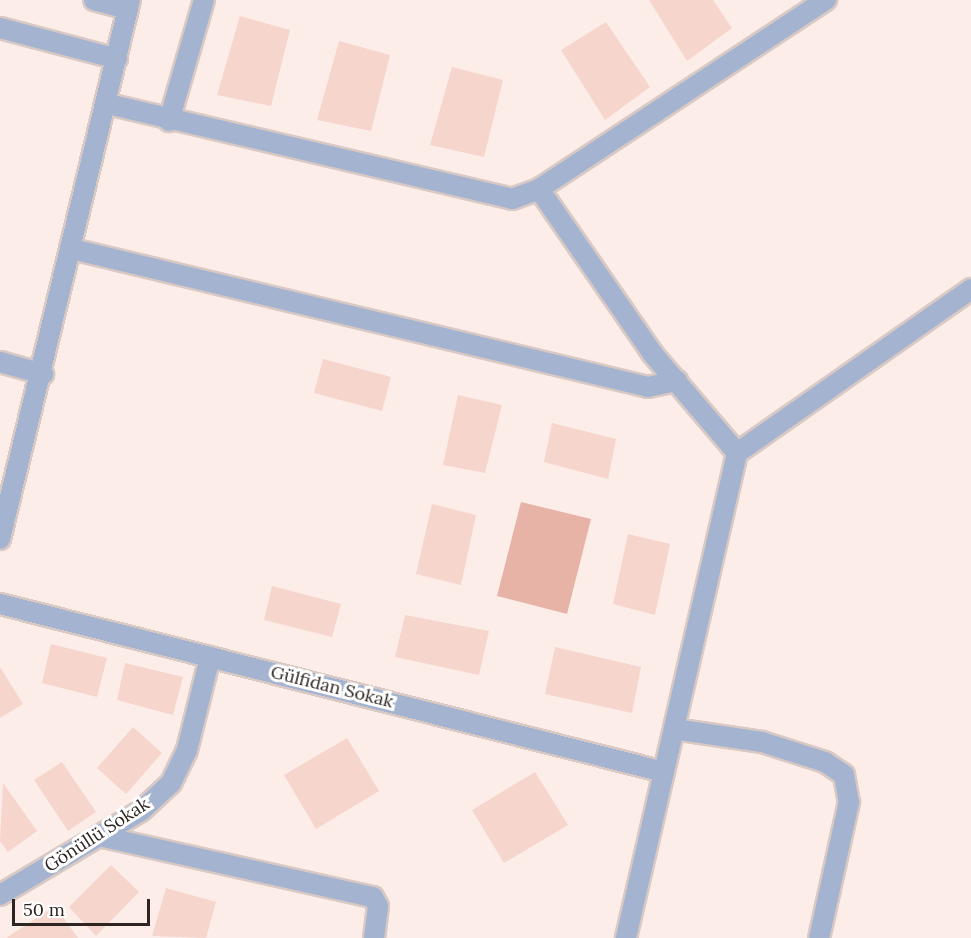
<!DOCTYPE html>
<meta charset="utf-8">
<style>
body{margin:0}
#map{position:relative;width:971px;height:938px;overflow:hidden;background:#fdede9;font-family:Lora,serif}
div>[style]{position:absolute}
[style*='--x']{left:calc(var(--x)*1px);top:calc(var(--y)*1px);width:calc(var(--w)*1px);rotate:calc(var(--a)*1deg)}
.green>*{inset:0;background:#e6b3a6}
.building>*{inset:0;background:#f6d5cd}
.roads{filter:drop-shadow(2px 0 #d8c9c5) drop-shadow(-2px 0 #d8c9c5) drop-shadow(0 2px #d8c9c5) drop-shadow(0 -2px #d8c9c5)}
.minor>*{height:20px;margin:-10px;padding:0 10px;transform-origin:10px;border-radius:10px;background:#a4b3cf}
span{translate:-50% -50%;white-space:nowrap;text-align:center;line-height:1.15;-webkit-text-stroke:6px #fff;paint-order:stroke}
.street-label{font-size:18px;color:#2e2522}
.scale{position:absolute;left:12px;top:899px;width:138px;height:27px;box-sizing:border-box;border:3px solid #2e2522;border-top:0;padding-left:8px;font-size:18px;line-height:21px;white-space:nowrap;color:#2e2522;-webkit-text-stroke:4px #fff;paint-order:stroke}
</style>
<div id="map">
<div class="green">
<i style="clip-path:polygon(521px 502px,591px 519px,567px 614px,497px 596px)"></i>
</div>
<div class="building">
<i style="clip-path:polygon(649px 0,713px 0,732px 28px,687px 61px)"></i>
<i style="clip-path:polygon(240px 16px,290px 30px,271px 106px,217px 95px)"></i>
<i style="clip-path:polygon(606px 22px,650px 87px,605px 120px,561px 50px)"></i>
<i style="clip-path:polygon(339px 41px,390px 55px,371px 131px,317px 120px)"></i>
<i style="clip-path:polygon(452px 67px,503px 80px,484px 157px,430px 145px)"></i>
<i style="clip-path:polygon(323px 359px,391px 377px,382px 411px,314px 393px)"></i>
<i style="clip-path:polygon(458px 395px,502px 405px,485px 473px,443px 465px)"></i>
<i style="clip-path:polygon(552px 423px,616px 439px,608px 479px,544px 462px)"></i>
<i style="clip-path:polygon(432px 504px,476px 515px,461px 585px,416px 574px)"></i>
<i style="clip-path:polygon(628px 534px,670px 544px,655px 615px,613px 604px)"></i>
<i style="clip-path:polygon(272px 586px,341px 604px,332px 637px,264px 620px)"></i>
<i style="clip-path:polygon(405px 615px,489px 631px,479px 675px,395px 657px)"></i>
<i style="clip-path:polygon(51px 644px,107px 658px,97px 697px,42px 683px)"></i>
<i style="clip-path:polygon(555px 647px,641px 667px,632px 713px,545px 694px)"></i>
<i style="clip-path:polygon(125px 663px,183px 677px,173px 715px,117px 700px)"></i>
<i style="clip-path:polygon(0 667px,23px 704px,0 718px)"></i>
<i style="clip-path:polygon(133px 727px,162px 753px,126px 794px,97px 768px)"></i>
<i style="clip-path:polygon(347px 738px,379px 791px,316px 829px,284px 775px)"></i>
<i style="clip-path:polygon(62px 762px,96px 812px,68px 831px,34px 780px)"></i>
<i style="clip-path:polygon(535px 772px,568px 825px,504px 863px,472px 810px)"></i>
<i style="clip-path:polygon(3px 783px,37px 831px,8px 852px,0 841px)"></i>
<i style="clip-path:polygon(111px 865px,139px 892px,96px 936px,69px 907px)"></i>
<i style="clip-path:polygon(166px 888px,216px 902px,206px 938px,152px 936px)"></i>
<i style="clip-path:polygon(55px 906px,78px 938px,6px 938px)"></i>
</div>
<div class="roads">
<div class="minor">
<i style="--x:94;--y:0;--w:35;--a:15"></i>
<i style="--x:0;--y:28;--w:121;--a:14.8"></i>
<i style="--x:108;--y:104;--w:415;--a:13.2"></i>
<i style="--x:512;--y:199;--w:29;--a:-20"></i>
<i style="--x:539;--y:189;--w:344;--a:-33.4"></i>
<i style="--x:169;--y:121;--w:126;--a:-73.9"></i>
<i style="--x:539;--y:189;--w:199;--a:55.4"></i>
<i style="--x:652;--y:353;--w:131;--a:49.6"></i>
<i style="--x:737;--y:453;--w:498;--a:102.9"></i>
<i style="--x:72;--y:249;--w:592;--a:13.47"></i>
<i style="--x:648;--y:387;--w:30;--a:-12"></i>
<i style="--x:0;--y:362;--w:45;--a:15.6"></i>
<i style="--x:737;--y:453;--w:286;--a:-35"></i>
<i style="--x:0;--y:539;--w:554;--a:-76.44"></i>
<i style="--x:0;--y:604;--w:685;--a:14.2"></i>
<i style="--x:674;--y:729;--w:89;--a:8.4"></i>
<i style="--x:762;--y:742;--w:66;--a:17.6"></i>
<i style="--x:825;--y:762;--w:23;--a:34"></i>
<i style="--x:844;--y:775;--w:27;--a:80"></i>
<i style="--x:849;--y:802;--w:139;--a:102.4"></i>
<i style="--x:99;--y:836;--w:281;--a:12.6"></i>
<i style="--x:373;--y:897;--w:10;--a:61"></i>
<i style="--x:378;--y:906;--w:32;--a:97"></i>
<i style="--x:0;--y:895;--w:164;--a:-30.8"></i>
<i style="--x:141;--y:811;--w:41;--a:-43"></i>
<i style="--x:171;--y:783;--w:37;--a:-64"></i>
<i style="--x:187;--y:750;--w:96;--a:-76.1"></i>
</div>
</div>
<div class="street-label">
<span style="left:332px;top:687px;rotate:14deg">Gülfidan Sokak</span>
<span style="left:97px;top:835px;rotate:-33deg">Gönüllü Sokak</span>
</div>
<div class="scale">50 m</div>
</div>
